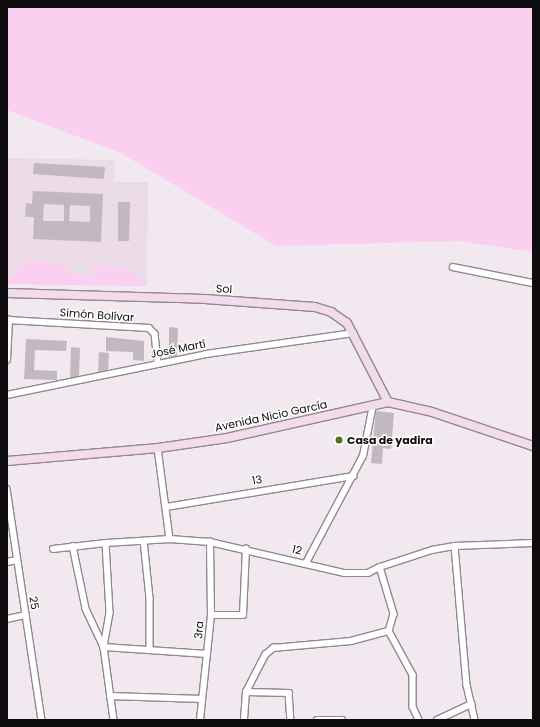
<!DOCTYPE html>
<meta charset="utf-8">
<style>
body{margin:0}
#map{position:relative;width:540px;height:727px;overflow:hidden;background:#f1e9ef;font-family:Poppins,sans-serif}
div>[style]{position:absolute}
[style*='--x']{left:calc(var(--x)*1px);top:calc(var(--y)*1px);width:calc(var(--w)*1px);rotate:calc(var(--a)*1deg)}
.built>*{inset:0;background:#ebdce7}
.green>*{inset:0;background:#facff0}
.building>*{inset:0;background:#c1b9bf}
.roads{filter:drop-shadow(1px 0 #90898e) drop-shadow(-1px 0 #90898e) drop-shadow(0 1px #90898e) drop-shadow(0 -1px #90898e)}
.street>*{height:5.5px;margin:-2.75px;padding:0 2.75px;transform-origin:2.75px;border-radius:2.75px;background:#fff}
.secondary>*{height:8px;margin:-4px;padding:0 4px;transform-origin:4px;border-radius:4px;background:#f1dbed}
.dots>*{width:11px;height:11px;translate:-50% -50%;box-sizing:border-box;border:2px solid #fff;border-radius:50%}
span{translate:-50% -50%;white-space:nowrap;text-align:center;line-height:1.15;-webkit-text-stroke:3px #fff;paint-order:stroke}
.street-label{font-size:11px;color:#0e0c0e}
.poi-label{font-size:11px;color:#0e0c0e;font-weight:700}
.left{translate:0 -50%;text-align:left}
.frame{position:absolute;inset:0;border:8px solid #0e0c0e;pointer-events:none}
</style>
<div id="map">
<div class="built">
<i style="clip-path:polygon(7px 158px,114px 160px,114px 182px,148px 182px,147px 286px,7px 284px)"></i>
</div>
<div class="green">
<i style="clip-path:polygon(7px 7px,533px 7px,533px 252px,460px 241px,276px 246px,121px 153px,7px 110px)"></i>
<i style="clip-path:polygon(28px 261px,64px 263px,72px 275px,92px 276px,92px 265px,130px 268px,147px 286px,7px 284px,7px 279px)"></i>
</div>
<div class="building">
<i style="clip-path:polygon(34px 163px,105px 167px,104px 179px,33px 174px)"></i>
<i style="clip-path:polygon(evenodd,33px 191px,103px 194px,101px 242px,33px 239px,34px 217px,25px 217px,26px 203px,32px 204px,33px 191px,44px 204px,64px 205px,64px 221px,43px 221px,44px 204px,33px 191px,70px 205px,90px 206px,90px 222px,69px 221px,70px 205px)"></i>
<i style="clip-path:polygon(118px 202px,130px 202px,129px 241px,118px 241px)"></i>
<i style="clip-path:polygon(169px 327px,178px 328px,177px 356px,169px 357px)"></i>
<i style="clip-path:polygon(106px 337px,144px 341px,144px 361px,133px 360px,133px 352px,106px 351px)"></i>
<i style="clip-path:polygon(26px 339px,67px 341px,66px 351px,35px 350px,34px 370px,57px 371px,57px 380px,24px 379px)"></i>
<i style="clip-path:polygon(71px 347px,80px 348px,79px 376px,70px 378px)"></i>
<i style="clip-path:polygon(99px 352px,109px 353px,108px 370px,98px 372px)"></i>
<i style="clip-path:polygon(376px 411px,394px 413px,391px 449px,383px 448px,382px 464px,371px 463px)"></i>
</div>
<div class="roads">
<div class="street">
<i style="--x:453;--y:267;--w:82;--a:11.3"></i>
<i style="--x:7;--y:320;--w:142;--a:3.2"></i>
<i style="--x:149;--y:328;--w:8;--a:45"></i>
<i style="--x:155;--y:334;--w:29;--a:84"></i>
<i style="--x:7;--y:360;--w:40;--a:-87.1"></i>
<i style="--x:7;--y:395;--w:203;--a:-11.6"></i>
<i style="--x:206;--y:354;--w:149;--a:-8.1"></i>
<i style="--x:158;--y:448;--w:92;--a:82.5"></i>
<i style="--x:7;--y:489;--w:234;--a:81.4"></i>
<i style="--x:166;--y:507;--w:190;--a:-9.4"></i>
<i style="--x:144;--y:541;--w:57;--a:84"></i>
<i style="--x:150;--y:598;--w:51;--a:90"></i>
<i style="--x:106;--y:543;--w:70;--a:86.7"></i>
<i style="--x:110;--y:613;--w:35;--a:100"></i>
<i style="--x:104;--y:647;--w:74;--a:82.2"></i>
<i style="--x:73;--y:546;--w:64;--a:78.3"></i>
<i style="--x:86;--y:609;--w:42;--a:64.7"></i>
<i style="--x:455;--y:546;--w:140;--a:85.1"></i>
<i style="--x:467;--y:685;--w:36;--a:77"></i>
<i style="--x:53;--y:549;--w:53;--a:-6.5"></i>
<i style="--x:106;--y:543;--w:64;--a:-3.6"></i>
<i style="--x:170;--y:539;--w:40;--a:4.3"></i>
<i style="--x:210;--y:542;--w:138;--a:13"></i>
<i style="--x:344;--y:573;--w:24;--a:0"></i>
<i style="--x:368;--y:573;--w:13;--a:-27"></i>
<i style="--x:380;--y:567;--w:55;--a:-18.1"></i>
<i style="--x:432;--y:550;--w:23;--a:-10"></i>
<i style="--x:455;--y:546;--w:78;--a:-2.2"></i>
<i style="--x:7;--y:562;--w:10;--a:-11"></i>
<i style="--x:306;--y:563;--w:121;--a:-62"></i>
<i style="--x:363;--y:456;--w:52;--a:-78.9"></i>
<i style="--x:380;--y:567;--w:49;--a:73.4"></i>
<i style="--x:394;--y:614;--w:18;--a:106"></i>
<i style="--x:211;--y:615;--w:32;--a:0"></i>
<i style="--x:243;--y:615;--w:66;--a:-87.4"></i>
<i style="--x:7;--y:619;--w:19;--a:-12"></i>
<i style="--x:389;--y:631;--w:50;--a:61.4"></i>
<i style="--x:413;--y:675;--w:32;--a:90"></i>
<i style="--x:413;--y:707;--w:14;--a:65"></i>
<i style="--x:104;--y:647;--w:103;--a:3.9"></i>
<i style="--x:246;--y:692;--w:43;--a:1.3"></i>
<i style="--x:289;--y:693;--w:27;--a:86"></i>
<i style="--x:110;--y:696;--w:92;--a:1.9"></i>
<i style="--x:200;--y:720;--w:106;--a:-84"></i>
<i style="--x:211;--y:615;--w:73;--a:-90.8"></i>
<i style="--x:244;--y:720;--w:28;--a:-86"></i>
<i style="--x:246;--y:692;--w:42;--a:-62.8"></i>
<i style="--x:265;--y:655;--w:11;--a:-41"></i>
<i style="--x:273;--y:648;--w:78;--a:-5.1"></i>
<i style="--x:351;--y:641;--w:39;--a:-15"></i>
<i style="--x:317;--y:720;--w:25;--a:0"></i>
<i style="--x:437;--y:720;--w:38;--a:-25"></i>
</div>
<div class="secondary">
<i style="--x:7;--y:293;--w:198;--a:1.7"></i>
<i style="--x:205;--y:299;--w:110;--a:4.2"></i>
<i style="--x:315;--y:307;--w:17;--a:17"></i>
<i style="--x:331;--y:312;--w:19;--a:35"></i>
<i style="--x:347;--y:323;--w:89;--a:62.6"></i>
<i style="--x:7;--y:461;--w:152;--a:-4.9"></i>
<i style="--x:158;--y:448;--w:70;--a:-8.2"></i>
<i style="--x:227;--y:438;--w:165;--a:-12.6"></i>
<i style="--x:388;--y:402;--w:45;--a:12.8"></i>
<i style="--x:432;--y:412;--w:107;--a:18.6"></i>
</div>
</div>
<div class="dots">
<i style="left:339px;top:440px;background:#576f1f"></i>
</div>
<div class="street-label">
<span style="left:224px;top:289px;rotate:3deg">Sol</span>
<span style="left:97px;top:315px;rotate:4deg">Simón Bolívar</span>
<span style="left:178px;top:349px;rotate:-11deg">José Martí</span>
<span style="left:271px;top:416px;rotate:-12deg">Avenida Nicio García</span>
<span style="left:257px;top:480px;rotate:-10deg">13</span>
<span style="left:297px;top:550px;rotate:14deg">12</span>
<span style="left:34px;top:603px;rotate:81deg">25</span>
<span style="left:199px;top:630px;rotate:-85deg">3ra</span>
</div>
<div class="poi-label">
<span class="left" style="left:347px;top:440px">Casa de yadira</span>
</div>
<div class="frame"></div>
</div>
